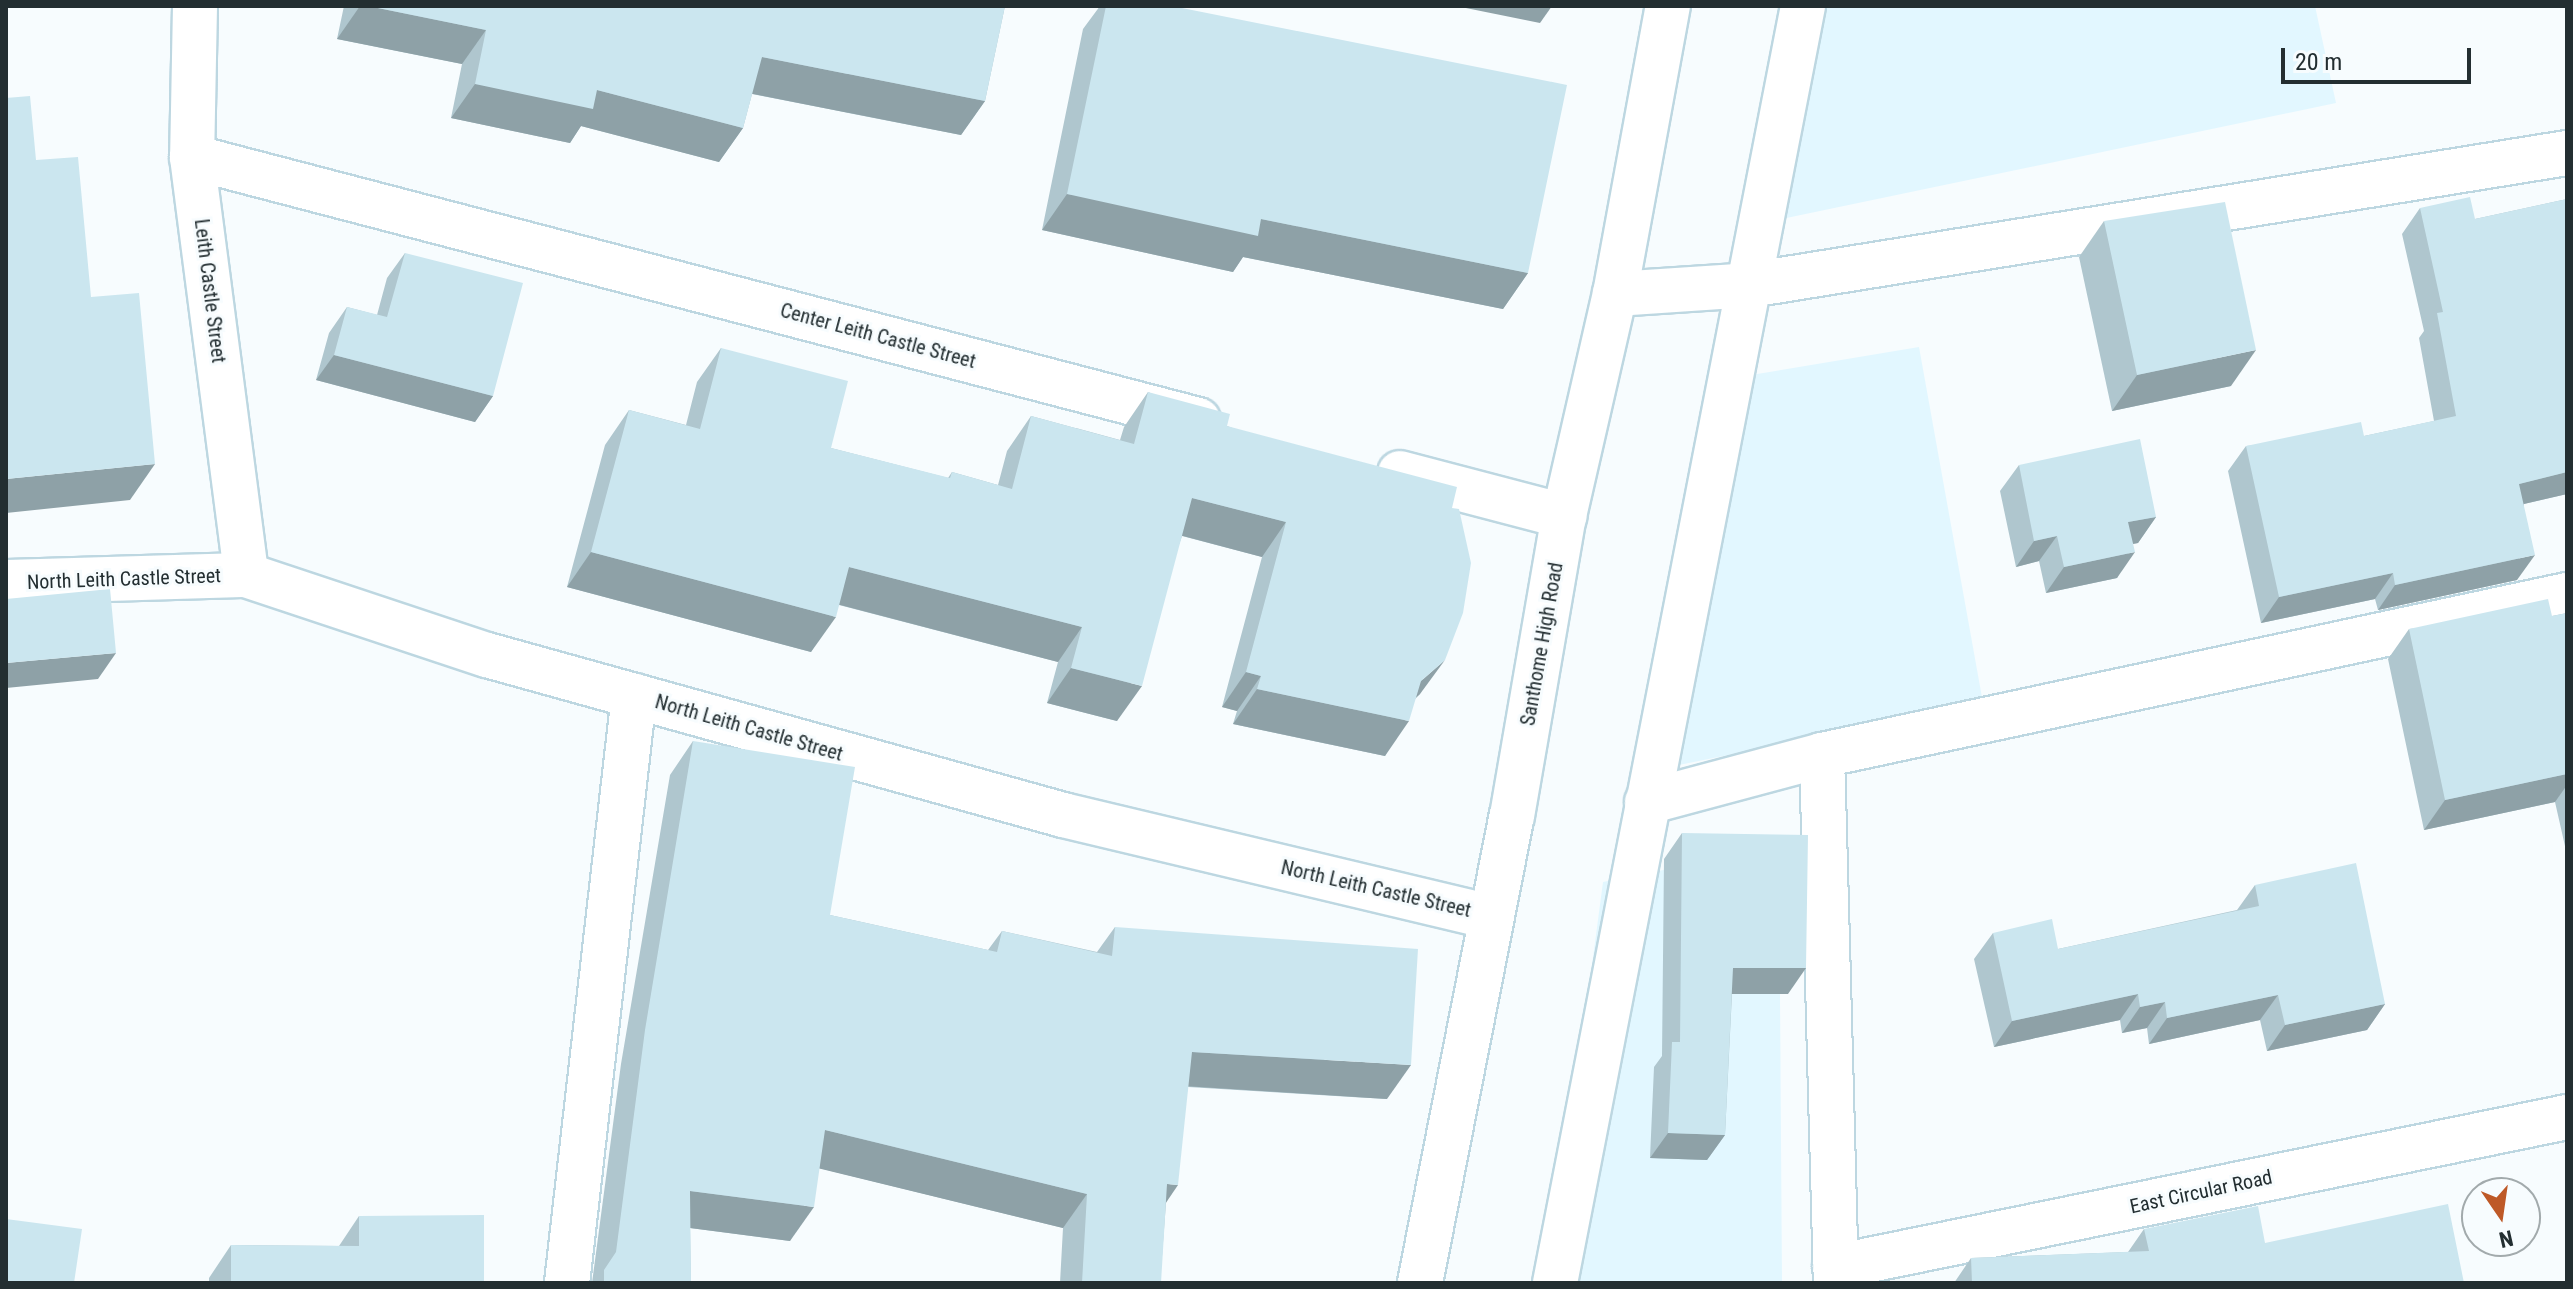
<!DOCTYPE html>
<style>
body{margin:0}
#map{position:relative;width:2573px;height:1289px;overflow:hidden;background:#f7fcfe;font-family:"Roboto Condensed",sans-serif}
div>[style]{position:absolute}
[style*='--x']{left:calc(var(--x)*1px);top:calc(var(--y)*1px);width:calc(var(--w)*1px);rotate:calc(var(--a)*1deg)}
.built>*{inset:0;background:#e2f7ff}
.roads{filter:drop-shadow(2px 0 #bdd7e1) drop-shadow(-2px 0 #bdd7e1) drop-shadow(0 2px #bdd7e1) drop-shadow(0 -2px #bdd7e1)}
.minor>*{height:44px;margin:-22px;padding:0 22px;transform-origin:22px;border-radius:22px;background:#fff}
.major>*{height:44px;margin:-22px;padding:0 22px;transform-origin:22px;border-radius:22px;background:#fff}
.wall>*{inset:0;background:#afc6ce}
.shaded-wall>*{inset:0;background:#8ea1a7}
.building>*{inset:0;background:#cbe6ef}
span{translate:-50% -50%;white-space:nowrap;text-align:center;line-height:1.15;-webkit-text-stroke:6px #f7fcfe;paint-order:stroke}
.street-label{font-size:20px;color:#232e31}
.frame{position:absolute;inset:0;border:8px solid #232e31;pointer-events:none}
.north{position:absolute;left:2461px;top:1177px;width:80px;height:80px;box-sizing:border-box;background:#f7fcfe;border:2px solid #a2aaac;border-radius:50%;rotate:167deg;font-size:22px;font-weight:700;line-height:32px;text-align:center;color:#232e31}
.north::after{content:'';display:block;margin:auto;width:28px;height:36px;background:#be5927;clip-path:polygon(50% 0,100% 100%,50% 72%,0 100%)}
.scale{position:absolute;left:2281px;top:48px;width:190px;height:36px;box-sizing:border-box;border:4px solid #232e31;border-top:0;padding-left:10px;font-size:24px;line-height:28px;white-space:nowrap;color:#232e31;-webkit-text-stroke:6px #f7fcfe;paint-order:stroke}
</style>
<div id="map">
<div class="built">
<i style="clip-path:polygon(1811px 6px,2315px 6px,2336px 103px,1758px 224px)"></i>
<i style="clip-path:polygon(1919px 347px,1983px 703px,1679px 765px,1659px 738px,1739px 377px)"></i>
<i style="clip-path:polygon(1779px 847px,1782px 1283px,1550px 1283px,1603px 882px)"></i>
</div>
<div class="roads">
<div class="minor">
<i style="--x:195;--y:6;--w:151;--a:91.1"></i>
<i style="--x:192;--y:157;--w:421;--a:82.6"></i>
<i style="--x:192;--y:157;--w:1040;--a:14.65"></i>
<i style="--x:1615;--y:294;--w:135;--a:-3.8"></i>
<i style="--x:1750;--y:285;--w:828;--a:-9.18"></i>
<i style="--x:1400;--y:473;--w:170;--a:14.7"></i>
<i style="--x:6;--y:582;--w:240;--a:-1.7"></i>
<i style="--x:246;--y:575;--w:254;--a:18.4"></i>
<i style="--x:487;--y:655;--w:598;--a:15.52"></i>
<i style="--x:1063;--y:815;--w:440;--a:13.4"></i>
<i style="--x:1822;--y:755;--w:528;--a:88.48"></i>
<i style="--x:1647;--y:802;--w:181;--a:-15"></i>
<i style="--x:1822;--y:755;--w:762;--a:-12.12"></i>
<i style="--x:1835;--y:1267;--w:747;--a:-11.58"></i>
<i style="--x:567;--y:1283;--w:591;--a:-83.49"></i>
</div>
<div class="major">
<i style="--x:1420;--y:1283;--w:476;--a:-78.9"></i>
<i style="--x:1512;--y:816;--w:304;--a:-80.2"></i>
<i style="--x:1564;--y:516;--w:228;--a:-77.1"></i>
<i style="--x:1615;--y:294;--w:293;--a:-79.6"></i>
<i style="--x:1555;--y:1283;--w:1301;--a:-79.01"></i>
</div>
</div>
<div class="wall">
<i style="clip-path:polygon(344px 6px,1005px 6px,985px 101px,961px 135px,752px 94px,743px 128px,719px 162px,581px 126px,570px 143px,451px 118px,462px 64px,337px 39px)"></i>
<i style="clip-path:polygon(1100px 6px,1172px 6px,1528px 273px,1503px 309px,1243px 257px,1233px 272px,1042px 230px,1083px 29px)"></i>
<i style="clip-path:polygon(2567px 199px,2567px 494px,2524px 504px,2517px 580px,2378px 610px,2375px 599px,2261px 623px,2228px 471px,2246px 446px,2364px 436px,2434px 421px,2419px 338px,2424px 331px,2402px 234px,2420px 208px,2475px 219px)"></i>
<i style="clip-path:polygon(2104px 221px,2231px 386px,2112px 411px,2079px 257px)"></i>
<i style="clip-path:polygon(405px 253px,493px 396px,475px 422px,316px 380px,329px 333px,347px 307px,377px 315px,387px 278px)"></i>
<i style="clip-path:polygon(721px 348px,831px 448px,948px 478px,952px 472px,998px 485px,1007px 451px,1031px 416px,1120px 440px,1124px 427px,1148px 392px,1227px 426px,1452px 508px,1420px 694px,1415px 699px,1385px 756px,1233px 724px,1237px 711px,1222px 707px,1262px 557px,1182px 536px,1117px 721px,1047px 703px,1058px 662px,839px 605px,811px 652px,567px 587px,605px 445px,629px 410px,686px 425px,697px 382px)"></i>
<i style="clip-path:polygon(2019px 465px,2156px 517px,2138px 543px,2133px 544px,2117px 578px,2046px 593px,2039px 561px,2016px 567px,2000px 491px)"></i>
<i style="clip-path:polygon(2567px 613px,2567px 855px,2555px 802px,2424px 830px,2388px 659px,2409px 629px,2552px 616px)"></i>
<i style="clip-path:polygon(693px 741px,830px 915px,988px 950px,1002px 931px,1097px 952px,1115px 927px,1387px 1099px,1188px 1087px,1166px 1203px,1160px 1283px,1060px 1283px,1063px 1228px,819px 1168px,790px 1241px,690px 1228px,691px 1283px,592px 1283px,621px 1064px,670px 775px)"></i>
<i style="clip-path:polygon(1682px 833px,1788px 994px,1732px 994px,1725px 1135px,1707px 1160px,1650px 1158px,1654px 1067px,1662px 1056px,1664px 859px)"></i>
<i style="clip-path:polygon(2255px 885px,2385px 1004px,2367px 1030px,2267px 1051px,2260px 1020px,2149px 1044px,2147px 1028px,2122px 1033px,2120px 1020px,1994px 1047px,1974px 959px,1993px 933px,2058px 949px,2237px 910px)"></i>
<i style="clip-path:polygon(359px 1216px,484px 1283px,209px 1283px,209px 1278px,231px 1245px,339px 1246px)"></i>
<i style="clip-path:polygon(2144px 1229px,2265px 1243px,2464px 1283px,1954px 1283px,1971px 1258px,2128px 1252px)"></i>
</div>
<div class="shaded-wall">
<i style="clip-path:polygon(360px 6px,368px 6px,486px 30px,462px 64px,337px 39px)"></i>
<i style="clip-path:polygon(1456px 6px,1552px 6px,1540px 23px)"></i>
<i style="clip-path:polygon(762px 57px,985px 101px,961px 135px,738px 91px)"></i>
<i style="clip-path:polygon(475px 84px,597px 90px,743px 128px,719px 162px,581px 126px,570px 143px,451px 118px)"></i>
<i style="clip-path:polygon(1067px 194px,1261px 219px,1528px 273px,1503px 309px,1243px 257px,1233px 272px,1042px 230px)"></i>
<i style="clip-path:polygon(2256px 350px,2231px 386px,2112px 411px,2137px 375px)"></i>
<i style="clip-path:polygon(334px 355px,493px 396px,475px 422px,316px 380px)"></i>
<i style="clip-path:polygon(155px 464px,130px 500px,6px 513px,6px 479px)"></i>
<i style="clip-path:polygon(2567px 472px,2567px 494px,2502px 509px,2519px 484px)"></i>
<i style="clip-path:polygon(1192px 498px,1286px 522px,1262px 557px,1168px 532px)"></i>
<i style="clip-path:polygon(2156px 517px,2138px 543px,2110px 548px,2128px 522px)"></i>
<i style="clip-path:polygon(2057px 536px,2039px 561px,2016px 567px,2034px 541px)"></i>
<i style="clip-path:polygon(591px 552px,836px 617px,811px 652px,567px 587px)"></i>
<i style="clip-path:polygon(2135px 552px,2117px 578px,2046px 593px,2064px 567px)"></i>
<i style="clip-path:polygon(2535px 555px,2517px 580px,2378px 610px,2395px 585px)"></i>
<i style="clip-path:polygon(849px 567px,1082px 627px,1058px 662px,825px 601px)"></i>
<i style="clip-path:polygon(2393px 573px,2375px 599px,2261px 623px,2279px 597px)"></i>
<i style="clip-path:polygon(116px 653px,98px 679px,6px 688px,6px 663px)"></i>
<i style="clip-path:polygon(1445px 660px,1420px 694px,1396px 715px,1421px 681px)"></i>
<i style="clip-path:polygon(1071px 668px,1142px 686px,1117px 721px,1047px 703px)"></i>
<i style="clip-path:polygon(1246px 672px,1261px 676px,1237px 711px,1222px 707px)"></i>
<i style="clip-path:polygon(1257px 689px,1409px 721px,1385px 756px,1233px 724px)"></i>
<i style="clip-path:polygon(2567px 774px,2567px 785px,2555px 802px,2424px 830px,2445px 800px)"></i>
<i style="clip-path:polygon(1733px 968px,1806px 968px,1788px 994px,1715px 994px)"></i>
<i style="clip-path:polygon(2138px 994px,2120px 1020px,1994px 1047px,2012px 1021px)"></i>
<i style="clip-path:polygon(2278px 995px,2260px 1020px,2149px 1044px,2167px 1018px)"></i>
<i style="clip-path:polygon(2165px 1002px,2147px 1028px,2122px 1033px,2140px 1007px)"></i>
<i style="clip-path:polygon(2385px 1004px,2367px 1030px,2267px 1051px,2285px 1025px)"></i>
<i style="clip-path:polygon(1192px 1052px,1411px 1065px,1387px 1099px,1168px 1085px)"></i>
<i style="clip-path:polygon(825px 1130px,1087px 1194px,1063px 1228px,801px 1164px)"></i>
<i style="clip-path:polygon(1668px 1133px,1725px 1135px,1707px 1160px,1650px 1158px)"></i>
<i style="clip-path:polygon(1167px 1184px,1178px 1185px,1155px 1219px)"></i>
<i style="clip-path:polygon(690px 1191px,814px 1207px,790px 1241px,667px 1225px)"></i>
</div>
<div class="building">
<i style="clip-path:polygon(368px 6px,1005px 6px,985px 101px,762px 57px,743px 128px,597px 90px,593px 109px,475px 84px,486px 30px)"></i>
<i style="clip-path:polygon(1106px 6px,1172px 6px,1567px 85px,1528px 273px,1261px 219px,1258px 236px,1067px 194px)"></i>
<i style="clip-path:polygon(30px 96px,36px 160px,78px 157px,91px 297px,139px 293px,155px 464px,6px 479px,6px 98px)"></i>
<i style="clip-path:polygon(2470px 197px,2475px 219px,2567px 199px,2567px 472px,2519px 484px,2535px 555px,2395px 585px,2393px 573px,2279px 597px,2246px 446px,2361px 422px,2364px 436px,2456px 416px,2437px 313px,2443px 312px,2420px 208px)"></i>
<i style="clip-path:polygon(2225px 202px,2256px 350px,2137px 375px,2104px 221px)"></i>
<i style="clip-path:polygon(405px 253px,523px 283px,493px 396px,334px 355px,347px 307px,387px 317px)"></i>
<i style="clip-path:polygon(721px 348px,848px 381px,831px 448px,950px 478px,952px 472px,1012px 489px,1031px 416px,1134px 444px,1148px 392px,1230px 414px,1227px 426px,1457px 487px,1452px 508px,1459px 509px,1471px 563px,1463px 613px,1445px 660px,1421px 681px,1409px 721px,1257px 689px,1261px 676px,1246px 672px,1286px 522px,1192px 498px,1142px 686px,1071px 668px,1082px 627px,849px 567px,836px 617px,591px 552px,629px 410px,700px 429px)"></i>
<i style="clip-path:polygon(2140px 439px,2156px 517px,2128px 522px,2135px 552px,2064px 567px,2057px 536px,2034px 541px,2019px 465px)"></i>
<i style="clip-path:polygon(110px 589px,116px 653px,6px 663px,6px 599px)"></i>
<i style="clip-path:polygon(2548px 599px,2552px 616px,2567px 613px,2567px 774px,2445px 800px,2409px 629px)"></i>
<i style="clip-path:polygon(693px 741px,855px 767px,830px 915px,997px 952px,1002px 931px,1112px 956px,1115px 927px,1418px 949px,1411px 1065px,1192px 1052px,1178px 1185px,1167px 1184px,1161px 1283px,1082px 1283px,1087px 1194px,825px 1130px,814px 1207px,690px 1191px,691px 1283px,604px 1283px,604px 1270px,616px 1252px,645px 1030px)"></i>
<i style="clip-path:polygon(1682px 833px,1808px 835px,1806px 968px,1733px 968px,1725px 1135px,1668px 1133px,1672px 1042px,1680px 1042px)"></i>
<i style="clip-path:polygon(2356px 863px,2385px 1004px,2285px 1025px,2278px 995px,2167px 1018px,2165px 1002px,2140px 1007px,2138px 994px,2012px 1021px,1993px 933px,2052px 919px,2058px 949px,2259px 906px,2255px 885px)"></i>
<i style="clip-path:polygon(2448px 1204px,2464px 1283px,1972px 1283px,1971px 1258px,2149px 1251px,2144px 1229px,2258px 1206px,2265px 1243px)"></i>
<i style="clip-path:polygon(484px 1215px,484px 1283px,231px 1283px,231px 1245px,359px 1246px,359px 1216px)"></i>
<i style="clip-path:polygon(6px 1219px,82px 1229px,74px 1283px,6px 1283px)"></i>
</div>
<div class="street-label">
<span style="left:210px;top:291px;rotate:83deg">Leith Castle Street</span>
<span style="left:878px;top:336px;rotate:15deg">Center Leith Castle Street</span>
<span style="left:124px;top:579px;rotate:-2deg">North Leith Castle Street</span>
<span style="left:1542px;top:644px;rotate:-80deg">Santhome High Road</span>
<span style="left:749px;top:728px;rotate:16deg">North Leith Castle Street</span>
<span style="left:1376px;top:889px;rotate:13deg">North Leith Castle Street</span>
<span style="left:2201px;top:1192px;rotate:-12deg">East Circular Road</span>
</div>
<div class="frame"></div>
<div class="north">N</div>
<div class="scale">20 m</div>
</div>
